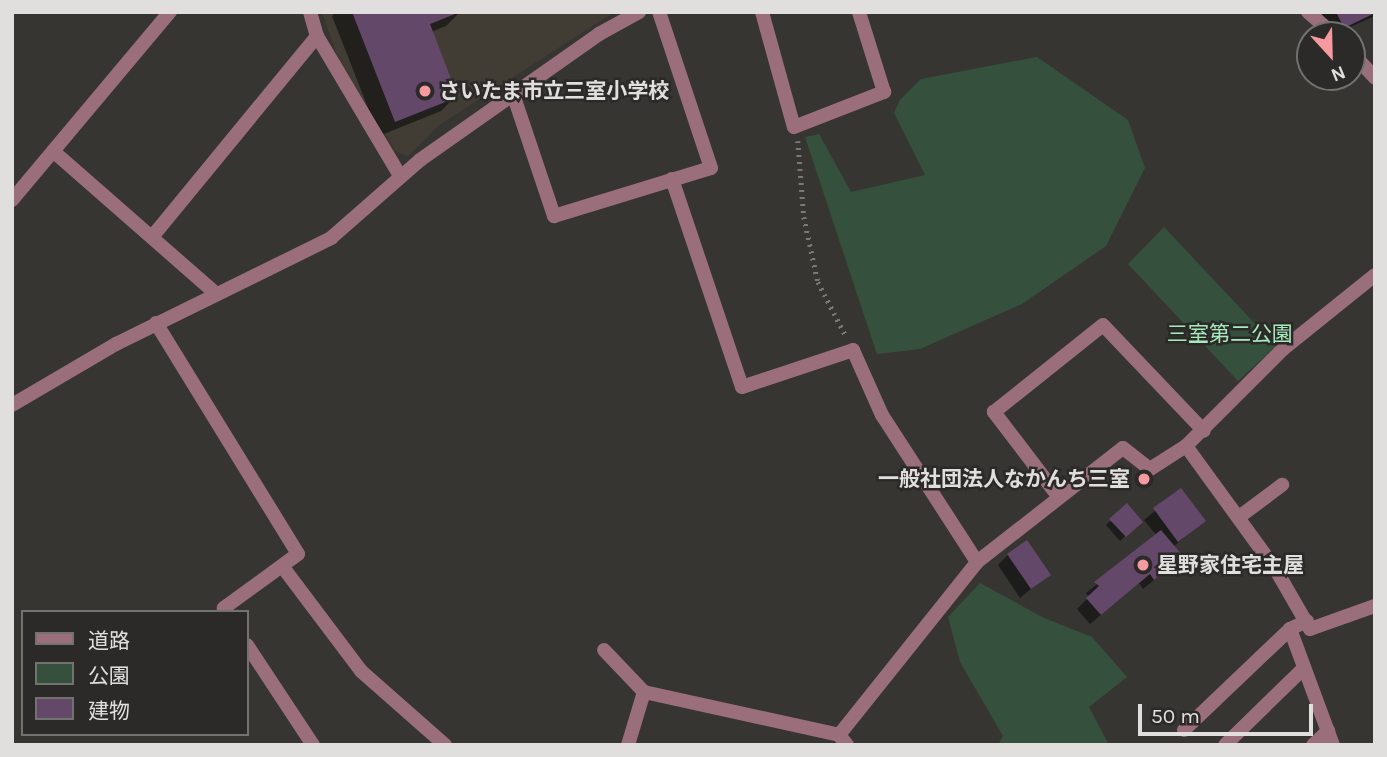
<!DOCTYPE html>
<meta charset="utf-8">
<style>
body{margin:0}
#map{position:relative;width:1387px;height:757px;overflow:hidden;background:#363532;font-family:Karla,"Noto Sans JP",sans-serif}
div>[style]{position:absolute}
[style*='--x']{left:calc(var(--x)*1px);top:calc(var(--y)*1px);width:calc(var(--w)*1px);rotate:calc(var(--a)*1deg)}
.built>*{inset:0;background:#413d35}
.green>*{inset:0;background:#35513d}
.shadow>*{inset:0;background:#0007}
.building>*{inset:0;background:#64486a}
.path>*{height:4.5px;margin-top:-2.25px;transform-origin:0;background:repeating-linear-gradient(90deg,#7a7977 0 2px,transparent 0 7px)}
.lane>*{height:14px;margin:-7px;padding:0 7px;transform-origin:7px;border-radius:7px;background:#9a6f7b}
.street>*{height:14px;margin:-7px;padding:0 7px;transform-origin:7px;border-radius:7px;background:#9a6f7b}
.dots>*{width:19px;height:19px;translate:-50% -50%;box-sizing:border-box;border:4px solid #2c2a28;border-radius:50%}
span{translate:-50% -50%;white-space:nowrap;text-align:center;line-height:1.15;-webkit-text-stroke:5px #2c2a28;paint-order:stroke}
.poi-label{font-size:21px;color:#e0dfde;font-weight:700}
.left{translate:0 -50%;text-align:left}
.right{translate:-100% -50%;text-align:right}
.park-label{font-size:21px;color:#a6eabb}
.frame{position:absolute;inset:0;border:14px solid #e0dfde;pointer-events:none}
.legend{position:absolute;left:21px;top:610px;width:228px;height:126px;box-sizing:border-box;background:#2c2a28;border:2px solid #747271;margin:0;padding:9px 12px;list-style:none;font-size:21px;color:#e0dfde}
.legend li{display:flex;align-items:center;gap:14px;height:35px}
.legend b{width:35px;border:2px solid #747271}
.north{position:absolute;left:1296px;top:21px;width:70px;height:70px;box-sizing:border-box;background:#2c2a28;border:2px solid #747271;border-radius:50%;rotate:158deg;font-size:19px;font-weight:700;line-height:28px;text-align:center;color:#e0dfde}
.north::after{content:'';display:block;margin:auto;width:24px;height:32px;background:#f49aa0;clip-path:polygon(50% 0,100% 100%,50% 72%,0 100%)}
.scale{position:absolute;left:1138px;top:704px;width:175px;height:32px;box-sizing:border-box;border:4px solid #e0dfde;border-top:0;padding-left:9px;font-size:21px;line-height:24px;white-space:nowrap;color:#e0dfde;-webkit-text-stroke:5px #2c2a28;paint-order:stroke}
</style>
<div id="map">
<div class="built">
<i style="clip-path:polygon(322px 12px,614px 12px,439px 125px,408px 156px,396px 152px,338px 58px)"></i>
</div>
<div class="green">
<i style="clip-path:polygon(1037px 57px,1128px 120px,1145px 168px,1106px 246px,1022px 304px,920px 349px,877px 354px,805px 137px,819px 134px,851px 192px,925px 175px,894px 113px,900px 100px,921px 79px)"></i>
<i style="clip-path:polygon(1164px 227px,1276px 346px,1238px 381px,1128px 264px)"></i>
<i style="clip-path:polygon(980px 583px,1044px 618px,1092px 637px,1127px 677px,1089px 707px,1109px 745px,998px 745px,1003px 736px,960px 662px,948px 617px)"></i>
</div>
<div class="shadow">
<i style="clip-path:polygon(336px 12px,460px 12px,446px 26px,431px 32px,456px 96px,441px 111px,379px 136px,332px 16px)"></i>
<i style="clip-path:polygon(1321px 12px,1375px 12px,1375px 16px,1332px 35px)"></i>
<i style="clip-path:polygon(1180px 490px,1204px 521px,1173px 547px,1171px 566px,1143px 589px,1139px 583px,1090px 624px,1077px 609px,1089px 597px,1086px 593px,1157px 536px,1144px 520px)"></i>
<i style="clip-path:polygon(1127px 506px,1141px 521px,1120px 541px,1106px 525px)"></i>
<i style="clip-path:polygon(1008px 555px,1048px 575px,1020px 598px,998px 565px)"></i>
</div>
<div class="building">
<i style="clip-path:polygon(352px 12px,460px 12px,430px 24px,458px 97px,395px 122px)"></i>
<i style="clip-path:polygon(1336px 12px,1375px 12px,1375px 13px,1344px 28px)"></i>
<i style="clip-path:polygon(1181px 488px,1206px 521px,1178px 542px,1153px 508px)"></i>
<i style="clip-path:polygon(1127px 503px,1143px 522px,1126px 537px,1109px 519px)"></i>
<i style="clip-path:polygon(1161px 530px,1183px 556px,1154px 580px,1150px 574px,1101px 615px,1086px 598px,1099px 586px,1094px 582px)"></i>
<i style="clip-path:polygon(1027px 540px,1051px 575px,1031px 589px,1007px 554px)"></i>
</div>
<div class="path">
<i style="--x:798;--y:141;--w:76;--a:85.5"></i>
<i style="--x:804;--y:217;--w:66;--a:77.8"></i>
<i style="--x:818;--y:282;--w:59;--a:62.6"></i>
</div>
<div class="lane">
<i style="--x:1184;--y:730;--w:146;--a:-43.6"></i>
<i style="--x:1225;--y:745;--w:110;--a:-44.3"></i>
<i style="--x:1313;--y:745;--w:21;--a:-43"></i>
</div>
<div class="street">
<i style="--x:310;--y:12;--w:25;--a:74"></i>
<i style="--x:317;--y:36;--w:163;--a:59.3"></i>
<i style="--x:762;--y:12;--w:119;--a:74.5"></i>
<i style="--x:794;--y:127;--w:97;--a:-21.3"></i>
<i style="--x:884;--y:92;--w:84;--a:-107.4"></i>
<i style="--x:1308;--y:12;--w:35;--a:41"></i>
<i style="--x:1352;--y:53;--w:34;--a:47"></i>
<i style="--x:513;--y:94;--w:129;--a:71.4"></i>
<i style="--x:554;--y:216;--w:164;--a:-17"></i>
<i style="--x:711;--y:168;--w:164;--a:-108.4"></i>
<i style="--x:53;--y:151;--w:215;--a:41.2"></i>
<i style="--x:672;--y:179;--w:219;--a:71.4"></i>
<i style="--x:742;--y:387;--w:117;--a:-18.4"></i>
<i style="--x:853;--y:350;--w:71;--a:66"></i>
<i style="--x:882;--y:415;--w:175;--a:57.1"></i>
<i style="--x:12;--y:200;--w:246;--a:-50"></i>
<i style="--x:152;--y:237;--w:260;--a:-50.6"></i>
<i style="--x:1375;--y:275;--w:118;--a:141.2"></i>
<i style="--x:1283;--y:349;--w:137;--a:135"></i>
<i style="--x:1186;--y:446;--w:153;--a:54"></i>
<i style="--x:1276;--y:570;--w:68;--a:60"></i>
<i style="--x:1310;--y:629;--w:69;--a:-19.5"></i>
<i style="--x:156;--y:323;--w:271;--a:58.4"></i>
<i style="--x:298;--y:554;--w:92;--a:143.9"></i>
<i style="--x:224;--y:608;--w:4;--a:63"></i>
<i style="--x:12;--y:405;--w:121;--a:-30.4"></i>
<i style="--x:116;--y:344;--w:240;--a:-26.2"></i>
<i style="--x:331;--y:238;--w:118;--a:-41.2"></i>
<i style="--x:420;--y:160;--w:219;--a:-35.1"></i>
<i style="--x:599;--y:34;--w:46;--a:-28.8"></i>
<i style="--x:1058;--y:496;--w:106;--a:-127.3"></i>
<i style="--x:994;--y:412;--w:139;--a:-38.6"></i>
<i style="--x:1103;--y:325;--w:146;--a:46.4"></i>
<i style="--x:1239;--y:517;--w:54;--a:-36.7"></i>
<i style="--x:282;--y:566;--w:131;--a:53"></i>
<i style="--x:361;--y:671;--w:112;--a:41.4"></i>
<i style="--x:1307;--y:621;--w:19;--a:155"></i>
<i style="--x:1290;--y:629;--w:124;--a:69.7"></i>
<i style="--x:247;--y:645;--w:120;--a:56.6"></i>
<i style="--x:604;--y:650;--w:58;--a:46.4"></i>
<i style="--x:644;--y:692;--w:200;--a:12.4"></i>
<i style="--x:839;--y:735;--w:13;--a:51"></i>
<i style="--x:839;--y:735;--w:221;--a:-51.4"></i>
<i style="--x:977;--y:562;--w:185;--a:-38"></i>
<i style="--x:1123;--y:448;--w:34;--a:38"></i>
<i style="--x:1150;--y:469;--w:43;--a:-32.6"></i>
<i style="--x:628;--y:745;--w:55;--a:-73.2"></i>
</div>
<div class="dots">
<i style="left:425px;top:91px;background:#f49aa0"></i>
<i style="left:1144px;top:479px;background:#f49aa0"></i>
<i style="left:1143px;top:565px;background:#f49aa0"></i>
</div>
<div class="poi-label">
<span class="left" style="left:439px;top:91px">さいたま市立三室小学校</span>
<span class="right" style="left:1130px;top:479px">一般社団法人なかんち三室</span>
<span class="left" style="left:1157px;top:565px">星野家住宅主屋</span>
</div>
<div class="park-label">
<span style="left:1230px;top:334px">三室第二公園</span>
</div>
<div class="frame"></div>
<ul class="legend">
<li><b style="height:9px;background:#9a6f7b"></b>道路</li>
<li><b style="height:19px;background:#35513d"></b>公園</li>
<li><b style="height:19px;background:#64486a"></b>建物</li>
</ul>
<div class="north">N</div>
<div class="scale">50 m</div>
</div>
